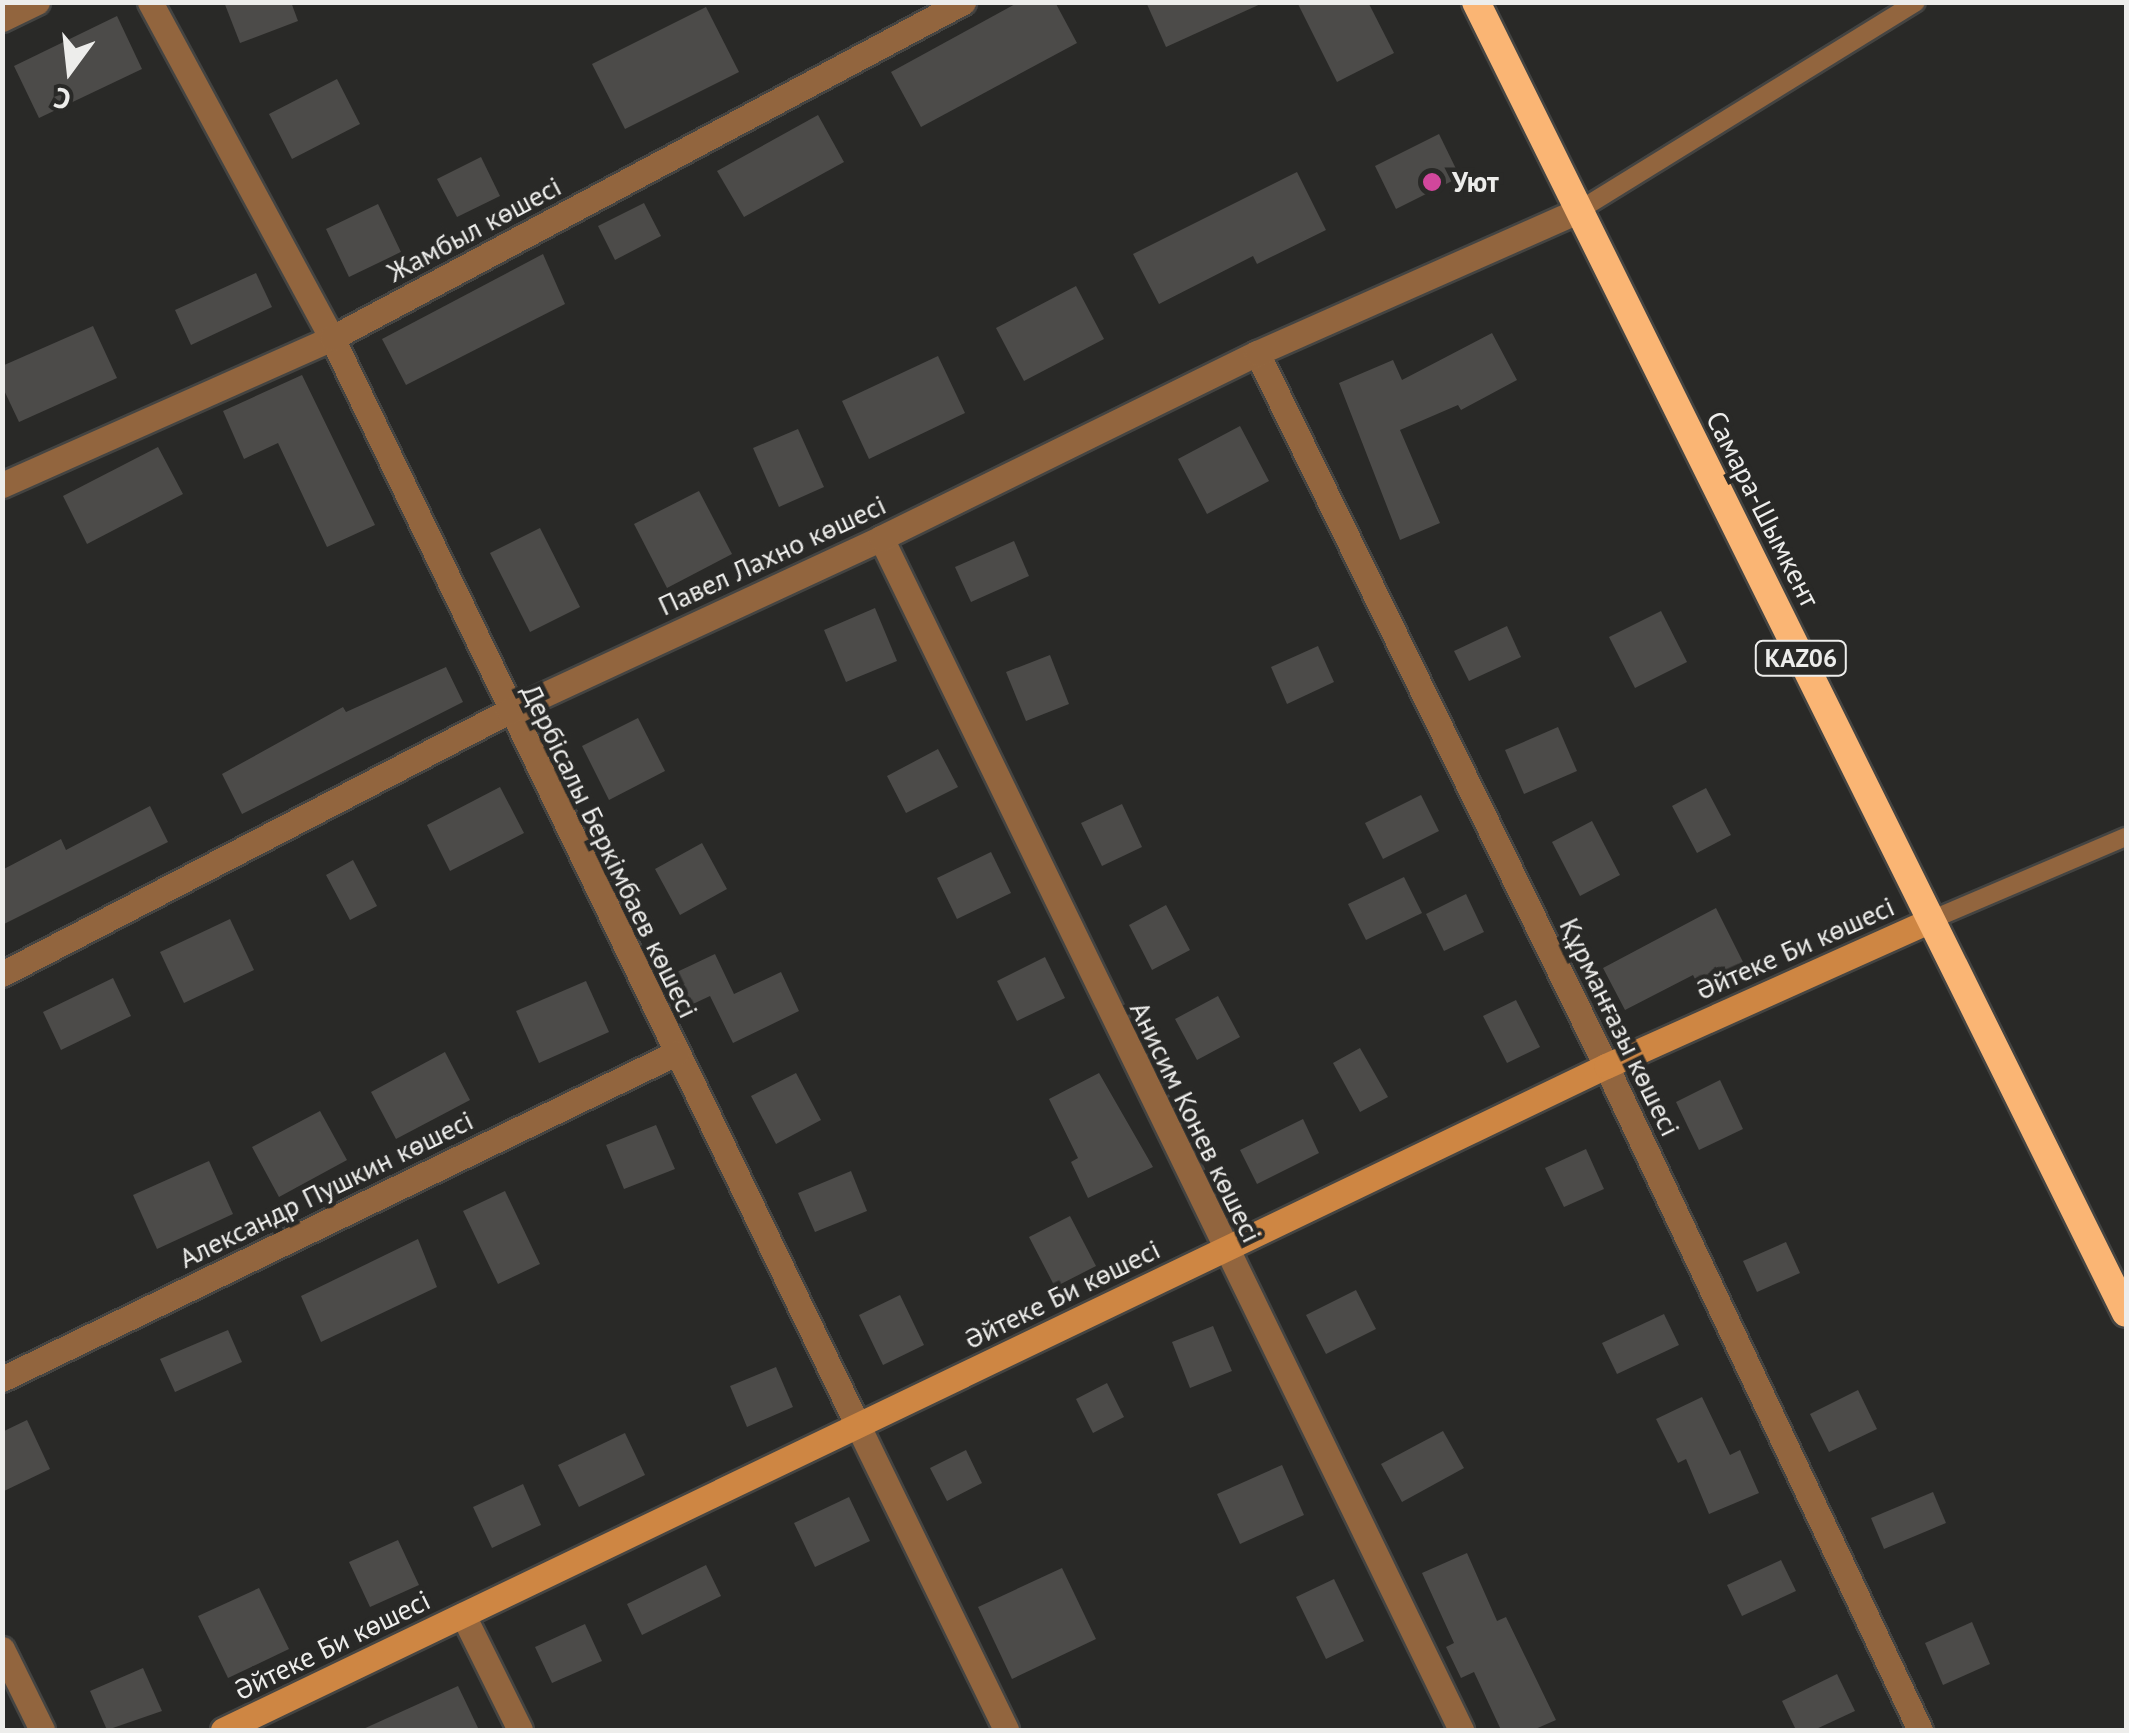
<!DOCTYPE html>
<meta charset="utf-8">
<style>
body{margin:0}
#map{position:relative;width:2129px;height:1733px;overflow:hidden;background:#292927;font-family:"PT Sans",sans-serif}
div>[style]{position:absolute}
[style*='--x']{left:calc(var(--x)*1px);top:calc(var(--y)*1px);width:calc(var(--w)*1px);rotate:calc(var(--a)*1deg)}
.building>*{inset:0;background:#4c4b49}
.roads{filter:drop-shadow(2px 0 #444442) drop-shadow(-2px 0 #444442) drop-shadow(0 2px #444442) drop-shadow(0 -2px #444442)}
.service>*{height:18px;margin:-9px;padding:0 9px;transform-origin:9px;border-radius:9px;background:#92653e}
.minor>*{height:25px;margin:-12.5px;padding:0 12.5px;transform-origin:12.5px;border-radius:12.5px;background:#92653e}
.tertiary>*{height:25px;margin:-12.5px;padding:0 12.5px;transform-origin:12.5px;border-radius:12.5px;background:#92653e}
.secondary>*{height:25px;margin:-12.5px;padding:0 12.5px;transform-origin:12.5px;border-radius:12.5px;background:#ce8643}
.trunk>*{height:28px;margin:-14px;padding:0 14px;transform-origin:14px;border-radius:14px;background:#fab574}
.dots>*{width:28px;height:28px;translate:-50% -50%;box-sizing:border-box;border:5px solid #292927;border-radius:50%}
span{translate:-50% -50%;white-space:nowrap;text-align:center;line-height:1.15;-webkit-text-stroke:9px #292927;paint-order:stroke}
.shield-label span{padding:2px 8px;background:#292927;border:2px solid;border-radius:8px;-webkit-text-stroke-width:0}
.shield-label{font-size:25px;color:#ededeb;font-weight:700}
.poi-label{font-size:28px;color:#ededeb;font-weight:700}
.left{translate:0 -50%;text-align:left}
.street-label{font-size:28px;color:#ededeb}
.frame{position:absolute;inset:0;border:5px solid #ededeb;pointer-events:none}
.north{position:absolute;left:20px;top:20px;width:100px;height:100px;-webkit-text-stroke:8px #292927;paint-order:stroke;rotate:195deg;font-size:28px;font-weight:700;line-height:40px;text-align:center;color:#ededeb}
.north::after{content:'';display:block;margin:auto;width:35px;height:45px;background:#ededeb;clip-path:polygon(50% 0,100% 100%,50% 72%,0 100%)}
</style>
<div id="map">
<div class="building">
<i style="clip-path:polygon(224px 2px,291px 2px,298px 21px,240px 43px)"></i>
<i style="clip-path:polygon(1019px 2px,1055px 2px,1077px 43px,921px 127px,891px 72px)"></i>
<i style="clip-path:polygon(1146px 2px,1265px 2px,1166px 47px)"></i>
<i style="clip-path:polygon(1297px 2px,1368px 2px,1394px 53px,1337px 82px)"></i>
<i style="clip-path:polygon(706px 7px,739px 72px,625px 129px,592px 64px)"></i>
<i style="clip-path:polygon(117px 16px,142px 69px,39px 118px,14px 66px)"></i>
<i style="clip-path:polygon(337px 79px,360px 124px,292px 159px,269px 114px)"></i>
<i style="clip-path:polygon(818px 115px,844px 162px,744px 217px,717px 171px)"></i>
<i style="clip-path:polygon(1439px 134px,1460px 177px,1396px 209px,1375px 166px)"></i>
<i style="clip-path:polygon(481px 157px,500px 196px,457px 217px,437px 179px)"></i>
<i style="clip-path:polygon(1297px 172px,1326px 230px,1257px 264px,1253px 256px,1159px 304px,1133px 254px)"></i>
<i style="clip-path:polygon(644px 203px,661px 236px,615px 260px,598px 226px)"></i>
<i style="clip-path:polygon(378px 204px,401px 252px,349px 277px,326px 229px)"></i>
<i style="clip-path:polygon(543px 254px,565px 304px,406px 385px,382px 339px)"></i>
<i style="clip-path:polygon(256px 273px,272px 307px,191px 345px,175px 310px)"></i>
<i style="clip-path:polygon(1076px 286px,1104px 339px,1024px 381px,996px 328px)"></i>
<i style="clip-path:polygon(93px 326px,117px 378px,19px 422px,2px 386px,2px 366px)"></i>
<i style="clip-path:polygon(1492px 333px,1517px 380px,1461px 410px,1458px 405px,1400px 430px,1440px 523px,1400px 540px,1339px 383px,1393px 360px,1402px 380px)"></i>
<i style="clip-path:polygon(938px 356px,965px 413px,869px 459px,842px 401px)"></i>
<i style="clip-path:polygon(302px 375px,375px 525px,327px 547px,278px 443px,244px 459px,223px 411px)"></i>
<i style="clip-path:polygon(1240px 426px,1269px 481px,1207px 514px,1178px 459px)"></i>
<i style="clip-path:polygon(798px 429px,824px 487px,779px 507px,753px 448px)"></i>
<i style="clip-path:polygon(158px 447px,183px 494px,87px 544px,63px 496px)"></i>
<i style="clip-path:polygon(699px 491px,732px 554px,667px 588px,634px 524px)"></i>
<i style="clip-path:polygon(540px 528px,580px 607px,530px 632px,490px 553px)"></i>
<i style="clip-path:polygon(1014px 541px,1029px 576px,971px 602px,955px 567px)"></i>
<i style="clip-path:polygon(875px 608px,897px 661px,846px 682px,824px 630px)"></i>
<i style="clip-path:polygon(1661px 611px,1687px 662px,1635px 688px,1609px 637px)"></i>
<i style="clip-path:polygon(1507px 626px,1521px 657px,1469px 681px,1454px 651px)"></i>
<i style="clip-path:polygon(1318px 646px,1334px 682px,1287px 704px,1271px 667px)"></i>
<i style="clip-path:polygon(1050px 655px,1069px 704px,1026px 721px,1006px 672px)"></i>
<i style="clip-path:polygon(446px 667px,463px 702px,242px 814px,222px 774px,343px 707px,346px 712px)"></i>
<i style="clip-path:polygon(638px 718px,665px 771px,609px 800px,582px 746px)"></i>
<i style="clip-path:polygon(1558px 727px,1577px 771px,1524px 794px,1505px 750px)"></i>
<i style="clip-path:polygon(938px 749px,958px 787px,906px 813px,887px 776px)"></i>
<i style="clip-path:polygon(500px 787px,524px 833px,450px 871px,427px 825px)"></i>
<i style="clip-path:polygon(1706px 788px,1731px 835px,1697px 853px,1672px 806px)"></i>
<i style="clip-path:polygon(1421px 795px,1439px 831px,1383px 859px,1365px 823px)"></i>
<i style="clip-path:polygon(1122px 804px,1142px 847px,1102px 866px,1081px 823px)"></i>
<i style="clip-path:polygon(150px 806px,168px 842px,2px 925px,2px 870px,61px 839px,66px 850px)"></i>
<i style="clip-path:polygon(1592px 821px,1620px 875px,1580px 896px,1552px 842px)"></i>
<i style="clip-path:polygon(702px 843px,727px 889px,680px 915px,655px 869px)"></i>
<i style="clip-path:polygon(991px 852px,1011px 893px,957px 919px,937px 878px)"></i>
<i style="clip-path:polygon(353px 860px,377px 906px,350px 920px,326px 875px)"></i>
<i style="clip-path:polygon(1404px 877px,1422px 913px,1366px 940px,1348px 904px)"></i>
<i style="clip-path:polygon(1466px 894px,1484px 932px,1444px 951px,1426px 914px)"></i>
<i style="clip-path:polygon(1166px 905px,1190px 950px,1152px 970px,1129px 925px)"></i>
<i style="clip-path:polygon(1716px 908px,1743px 962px,1698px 985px,1693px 975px,1625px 1010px,1603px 968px)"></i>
<i style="clip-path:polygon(230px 919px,254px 970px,184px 1003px,160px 952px)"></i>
<i style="clip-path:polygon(715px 954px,734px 994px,781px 972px,799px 1011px,733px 1043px,710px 996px,678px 1011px,662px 979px)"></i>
<i style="clip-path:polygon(1045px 957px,1065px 998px,1017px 1021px,997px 981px)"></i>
<i style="clip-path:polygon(113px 978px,131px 1016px,61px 1050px,43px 1012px)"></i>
<i style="clip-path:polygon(586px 981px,609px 1032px,539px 1063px,516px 1011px)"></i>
<i style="clip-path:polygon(1218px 996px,1240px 1037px,1197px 1060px,1175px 1019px)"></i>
<i style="clip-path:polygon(1516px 1000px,1540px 1047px,1507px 1063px,1483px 1016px)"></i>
<i style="clip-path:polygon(1360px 1048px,1388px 1097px,1360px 1112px,1333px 1063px)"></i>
<i style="clip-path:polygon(445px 1052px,470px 1100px,396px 1139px,371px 1092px)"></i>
<i style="clip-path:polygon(796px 1073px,821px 1120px,776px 1144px,751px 1096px)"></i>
<i style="clip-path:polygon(1099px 1073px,1153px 1167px,1088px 1198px,1071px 1162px,1078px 1158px,1049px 1099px)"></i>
<i style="clip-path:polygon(1720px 1080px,1743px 1129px,1699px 1150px,1676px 1102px)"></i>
<i style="clip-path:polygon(320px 1111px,347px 1160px,279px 1197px,252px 1147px)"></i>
<i style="clip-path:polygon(1303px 1119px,1319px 1153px,1257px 1184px,1240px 1150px)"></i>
<i style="clip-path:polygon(656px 1125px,675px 1169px,624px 1189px,606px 1145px)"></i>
<i style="clip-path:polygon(1586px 1149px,1604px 1189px,1564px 1207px,1545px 1168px)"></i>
<i style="clip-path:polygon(209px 1161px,233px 1214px,157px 1249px,133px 1195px)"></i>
<i style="clip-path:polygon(851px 1171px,867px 1211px,815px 1232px,798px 1193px)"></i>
<i style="clip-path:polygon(505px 1191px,540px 1264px,498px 1284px,463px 1211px)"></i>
<i style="clip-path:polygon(1070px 1216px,1096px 1266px,1055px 1287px,1029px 1237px)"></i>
<i style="clip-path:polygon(418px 1239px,437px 1287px,321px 1342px,301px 1296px)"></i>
<i style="clip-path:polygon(1786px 1242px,1800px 1273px,1757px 1292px,1743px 1261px)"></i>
<i style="clip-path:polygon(1356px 1290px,1376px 1329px,1326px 1354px,1306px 1315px)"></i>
<i style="clip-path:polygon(900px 1295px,924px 1345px,883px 1365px,859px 1315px)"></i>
<i style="clip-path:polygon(1664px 1314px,1679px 1345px,1617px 1374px,1602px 1343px)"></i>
<i style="clip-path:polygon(1213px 1326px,1232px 1371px,1190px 1388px,1172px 1342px)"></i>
<i style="clip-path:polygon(228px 1330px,242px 1362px,175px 1392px,160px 1359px)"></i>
<i style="clip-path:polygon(776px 1367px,793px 1407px,747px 1427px,730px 1386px)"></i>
<i style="clip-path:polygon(1107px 1383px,1124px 1417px,1093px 1433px,1076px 1399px)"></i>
<i style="clip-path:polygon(1858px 1390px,1877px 1429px,1829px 1452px,1810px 1414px)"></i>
<i style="clip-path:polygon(1702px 1397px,1730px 1455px,1740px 1450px,1759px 1493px,1709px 1514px,1686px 1459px,1678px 1463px,1656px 1419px)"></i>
<i style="clip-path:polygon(27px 1420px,50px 1469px,2px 1492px,2px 1432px)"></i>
<i style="clip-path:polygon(1443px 1431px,1464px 1468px,1402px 1502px,1381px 1464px)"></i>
<i style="clip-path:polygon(625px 1433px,645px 1475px,579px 1507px,558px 1465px)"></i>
<i style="clip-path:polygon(966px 1450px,982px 1483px,947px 1501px,930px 1468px)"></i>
<i style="clip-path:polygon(1282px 1465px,1304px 1515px,1240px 1544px,1217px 1494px)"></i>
<i style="clip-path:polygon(523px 1484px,541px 1525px,492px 1548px,473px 1507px)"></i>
<i style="clip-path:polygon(1933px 1492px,1946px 1523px,1884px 1549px,1871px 1518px)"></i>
<i style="clip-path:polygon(849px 1497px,870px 1541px,815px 1567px,794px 1523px)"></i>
<i style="clip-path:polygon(398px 1540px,419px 1585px,370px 1607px,349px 1562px)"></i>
<i style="clip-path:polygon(1467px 1553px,1497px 1621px,1506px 1617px,1556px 1720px,1533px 1730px,1501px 1730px,1474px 1672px,1461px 1678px,1446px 1647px,1454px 1643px,1422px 1573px)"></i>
<i style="clip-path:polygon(1781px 1560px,1796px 1591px,1742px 1616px,1727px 1585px)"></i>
<i style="clip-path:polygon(706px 1565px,721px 1596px,642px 1635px,627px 1604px)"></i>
<i style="clip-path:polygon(1062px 1568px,1096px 1639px,1012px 1679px,978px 1607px)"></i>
<i style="clip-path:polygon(1334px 1579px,1364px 1641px,1326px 1659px,1296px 1597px)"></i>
<i style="clip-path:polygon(259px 1588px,289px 1649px,228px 1678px,198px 1616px)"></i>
<i style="clip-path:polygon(1972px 1622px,1990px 1664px,1943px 1685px,1925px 1643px)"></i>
<i style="clip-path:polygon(585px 1624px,602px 1661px,552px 1683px,535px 1647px)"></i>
<i style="clip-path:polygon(143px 1668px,162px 1711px,107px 1730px,90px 1691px)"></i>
<i style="clip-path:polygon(1837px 1674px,1855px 1711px,1814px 1730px,1796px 1730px,1782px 1701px)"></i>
<i style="clip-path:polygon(458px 1686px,479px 1730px,361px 1730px)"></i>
</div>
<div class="roads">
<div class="service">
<i style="--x:1578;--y:211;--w:397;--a:-31.7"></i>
<i style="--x:1931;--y:920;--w:212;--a:-23.1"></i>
</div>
<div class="minor">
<i style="--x:150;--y:2;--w:382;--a:61.6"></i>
<i style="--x:332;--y:338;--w:1208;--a:64.2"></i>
<i style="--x:2;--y:19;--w:39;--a:-26"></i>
<i style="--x:1257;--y:353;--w:794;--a:63.92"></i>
<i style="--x:1606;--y:1066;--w:735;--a:64.69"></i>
<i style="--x:2;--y:485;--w:361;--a:-24"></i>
<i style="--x:332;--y:338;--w:715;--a:-28.03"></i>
<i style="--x:881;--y:538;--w:1326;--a:64.05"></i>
<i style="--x:2;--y:974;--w:571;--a:-27.42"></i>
<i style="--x:509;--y:711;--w:410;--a:-24.9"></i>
<i style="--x:881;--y:538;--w:419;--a:-26.2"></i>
<i style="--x:1257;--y:353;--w:351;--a:-23.9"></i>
<i style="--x:2;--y:1379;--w:749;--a:-25.81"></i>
<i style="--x:463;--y:1615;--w:128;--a:63.6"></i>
<i style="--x:2;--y:1649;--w:90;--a:63.7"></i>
</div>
<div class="tertiary">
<i style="--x:858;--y:1426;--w:338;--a:64"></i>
</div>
<div class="secondary">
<i style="--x:223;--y:1730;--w:1534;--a:-25.65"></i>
<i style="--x:1606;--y:1066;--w:356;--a:-24.2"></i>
</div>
<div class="trunk">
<i style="--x:1476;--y:2;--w:1463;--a:63.63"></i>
</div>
</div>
<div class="dots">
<i style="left:1432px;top:182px;background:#d1479c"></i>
</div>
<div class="shield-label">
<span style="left:1801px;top:658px">KАZ06</span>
</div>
<div class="poi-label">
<span class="left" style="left:1452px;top:182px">Уют</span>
</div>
<div class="street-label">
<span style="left:474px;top:229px;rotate:-28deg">Жамбыл көшесі</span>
<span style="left:1763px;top:509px;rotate:63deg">Самара-Шымкент</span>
<span style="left:772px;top:555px;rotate:-25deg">Павел Лахно көшесі</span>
<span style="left:610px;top:851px;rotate:64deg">Дербісалы Беркімбаев көшесі</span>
<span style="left:1795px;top:948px;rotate:-24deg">Әйтеке Би көшесі</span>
<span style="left:1620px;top:1027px;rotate:64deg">Құрманғазы көшесі</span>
<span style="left:1196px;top:1122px;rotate:64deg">Анисим Конев көшесі</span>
<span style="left:326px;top:1189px;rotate:-26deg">Александр Пушкин көшесі</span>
<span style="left:1062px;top:1294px;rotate:-26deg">Әйтеке Би көшесі</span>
<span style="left:332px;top:1645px;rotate:-26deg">Әйтеке Би көшесі</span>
</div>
<div class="frame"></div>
<div class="north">С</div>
</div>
